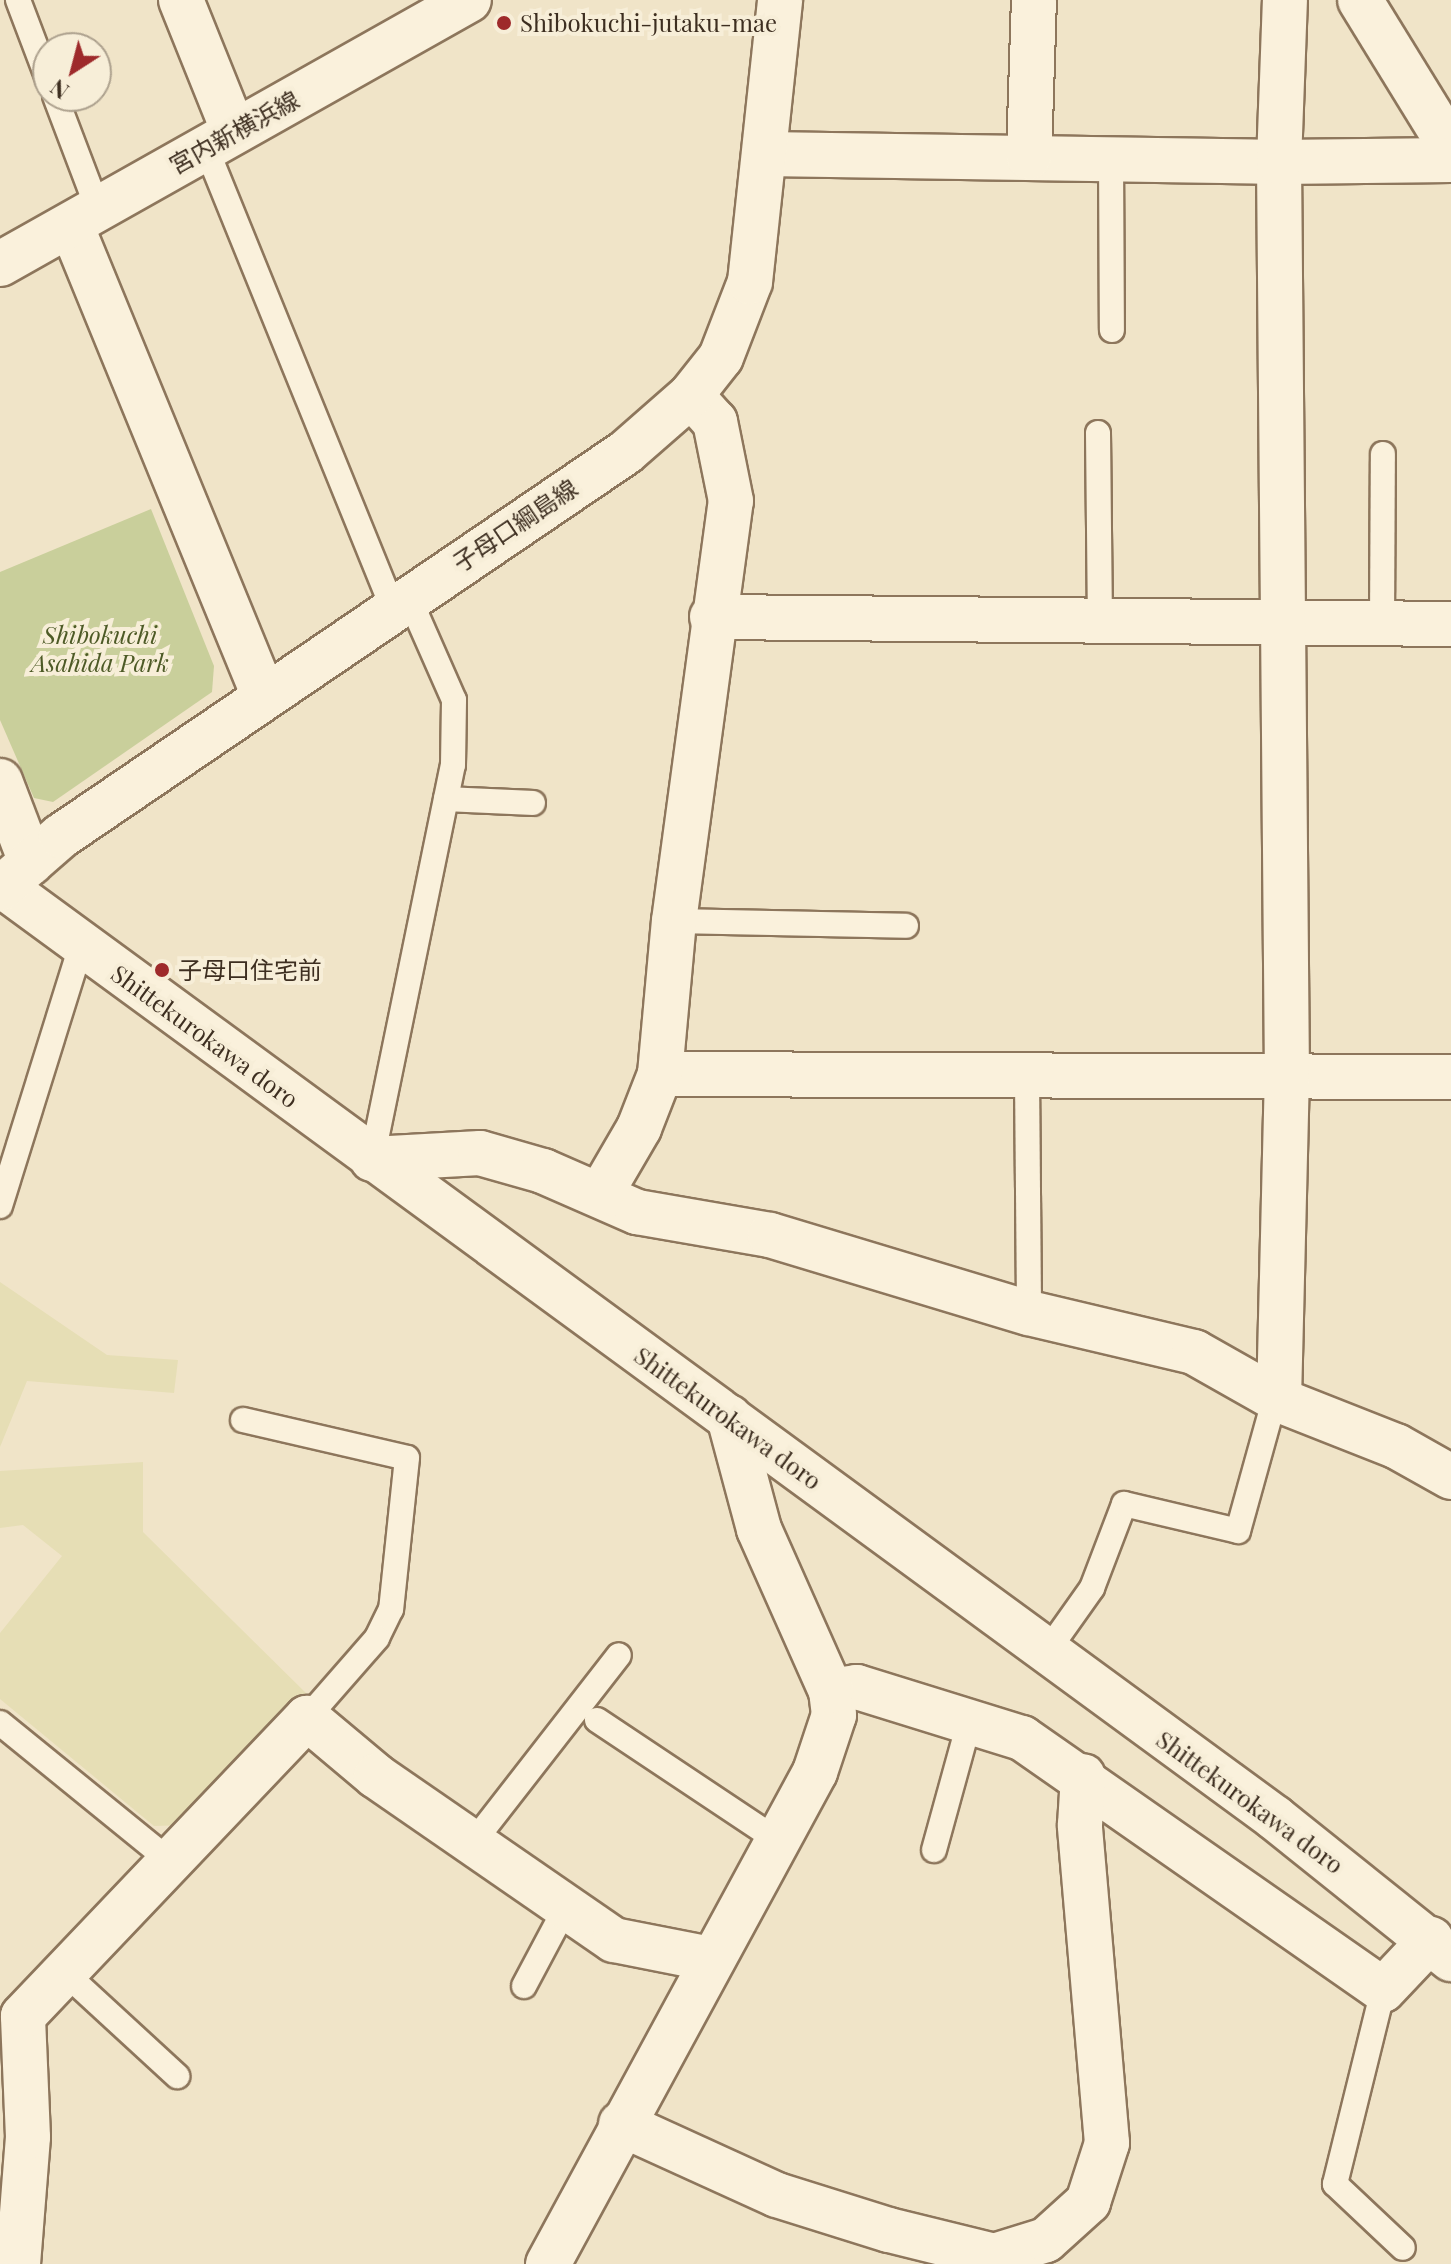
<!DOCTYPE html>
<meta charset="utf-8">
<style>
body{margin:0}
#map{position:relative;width:1451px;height:2264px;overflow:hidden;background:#f0e4c8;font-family:"Playfair Display","Noto Sans JP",serif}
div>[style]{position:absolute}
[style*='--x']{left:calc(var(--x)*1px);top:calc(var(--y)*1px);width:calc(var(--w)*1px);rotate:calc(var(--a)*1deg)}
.farmland>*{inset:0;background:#e6deb5}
.green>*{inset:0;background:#c9cf9b}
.roads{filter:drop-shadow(2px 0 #8d765c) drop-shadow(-2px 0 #8d765c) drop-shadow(0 2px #8d765c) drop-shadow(0 -2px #8d765c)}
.lane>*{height:24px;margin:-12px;padding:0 12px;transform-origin:12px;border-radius:12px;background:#faf1dc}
.street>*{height:44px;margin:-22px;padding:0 22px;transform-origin:22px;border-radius:22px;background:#faf1dc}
.secondary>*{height:44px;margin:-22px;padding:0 22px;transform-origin:22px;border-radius:22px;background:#faf1dc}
.dots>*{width:22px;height:22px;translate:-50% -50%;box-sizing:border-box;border:4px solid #f7eed8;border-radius:50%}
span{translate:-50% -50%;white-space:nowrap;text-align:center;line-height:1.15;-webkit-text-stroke:8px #f7eed8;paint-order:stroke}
.poi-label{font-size:24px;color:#3d2e20}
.left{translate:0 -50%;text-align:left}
.street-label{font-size:24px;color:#3d2e20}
.park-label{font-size:24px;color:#4d5a26;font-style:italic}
.north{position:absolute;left:32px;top:32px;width:80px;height:80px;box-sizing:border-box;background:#f7eed8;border:2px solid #ada18e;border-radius:50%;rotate:216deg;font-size:22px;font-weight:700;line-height:32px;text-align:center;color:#3d2e20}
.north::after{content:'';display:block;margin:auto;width:28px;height:36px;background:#9e2a2b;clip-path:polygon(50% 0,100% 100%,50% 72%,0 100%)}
</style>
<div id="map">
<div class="farmland">
<i style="clip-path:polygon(0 1282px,107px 1355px,178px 1360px,174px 1393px,27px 1381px,0 1447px)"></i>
<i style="clip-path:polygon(143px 1462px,143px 1532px,309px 1696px,188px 1825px,154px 1826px,0 1699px,0 1633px,62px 1556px,23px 1525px,0 1528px,0 1471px)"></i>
</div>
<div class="green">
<i style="clip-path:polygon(151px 509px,214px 666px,212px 692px,53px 802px,34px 798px,0 720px,0 572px)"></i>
</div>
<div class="roads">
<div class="lane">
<i style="--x:18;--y:0;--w:85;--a:69.2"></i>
<i style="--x:55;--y:96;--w:121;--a:69.2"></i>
<i style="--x:206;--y:148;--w:497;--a:67.9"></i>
<i style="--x:1111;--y:157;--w:173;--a:89.7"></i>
<i style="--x:1098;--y:433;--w:186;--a:89.4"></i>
<i style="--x:1382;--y:623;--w:169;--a:-89.7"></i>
<i style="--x:446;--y:799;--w:87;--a:2.6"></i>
<i style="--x:674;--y:921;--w:232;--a:1.2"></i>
<i style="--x:1027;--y:1076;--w:237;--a:89.5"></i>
<i style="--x:372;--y:1159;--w:402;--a:-78.4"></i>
<i style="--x:453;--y:765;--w:65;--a:-89.1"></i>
<i style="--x:454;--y:700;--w:111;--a:-113.8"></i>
<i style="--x:0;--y:1206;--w:272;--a:-72.7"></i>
<i style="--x:243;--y:1420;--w:168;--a:13"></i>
<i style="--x:407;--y:1458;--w:152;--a:96"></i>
<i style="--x:391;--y:1609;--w:32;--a:116"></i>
<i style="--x:377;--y:1638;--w:106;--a:131.2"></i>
<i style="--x:1046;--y:1653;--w:80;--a:-54.7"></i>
<i style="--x:1092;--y:1588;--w:90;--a:-69.1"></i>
<i style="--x:1124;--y:1504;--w:117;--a:13.3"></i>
<i style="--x:1238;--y:1531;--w:138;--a:-74.5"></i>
<i style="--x:597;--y:1720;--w:216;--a:33.7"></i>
<i style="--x:0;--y:1723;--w:219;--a:39.1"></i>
<i style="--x:475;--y:1840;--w:234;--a:-52.1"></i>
<i style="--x:934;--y:1850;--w:136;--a:-74.6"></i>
<i style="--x:64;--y:1972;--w:154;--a:42.6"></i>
<i style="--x:524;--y:1986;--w:92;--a:-62"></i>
<i style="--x:1383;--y:1990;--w:200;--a:103.9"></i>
<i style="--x:1335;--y:2184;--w:93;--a:43.3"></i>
</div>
<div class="street">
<i style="--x:181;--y:0;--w:142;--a:68.1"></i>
<i style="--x:1360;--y:0;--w:174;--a:58.4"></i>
<i style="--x:765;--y:154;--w:514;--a:0.89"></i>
<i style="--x:1279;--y:162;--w:172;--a:-0.7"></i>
<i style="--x:1029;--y:157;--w:157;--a:-88.2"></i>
<i style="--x:71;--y:225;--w:509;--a:67.72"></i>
<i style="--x:712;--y:617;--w:739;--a:0.54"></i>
<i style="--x:0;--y:781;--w:87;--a:69.1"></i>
<i style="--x:660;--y:1074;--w:791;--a:0.22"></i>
<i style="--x:372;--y:1159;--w:108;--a:-3.2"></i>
<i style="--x:480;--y:1153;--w:66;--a:15.9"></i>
<i style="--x:543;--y:1171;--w:103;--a:23.6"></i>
<i style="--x:637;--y:1212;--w:135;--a:9.8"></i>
<i style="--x:770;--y:1235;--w:270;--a:16.8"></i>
<i style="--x:1029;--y:1313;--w:170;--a:13.3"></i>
<i style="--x:1194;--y:1352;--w:98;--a:29.5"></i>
<i style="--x:1279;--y:1400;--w:126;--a:21.5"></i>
<i style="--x:1396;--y:1446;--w:63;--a:29.4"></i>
<i style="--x:600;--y:1195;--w:78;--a:-59.8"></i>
<i style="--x:639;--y:1128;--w:58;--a:-68.7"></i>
<i style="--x:660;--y:1074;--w:154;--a:-84.8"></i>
<i style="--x:674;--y:921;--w:424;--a:-82.3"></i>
<i style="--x:731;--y:501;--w:81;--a:-101.4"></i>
<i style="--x:715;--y:422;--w:36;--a:-132"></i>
<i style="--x:1279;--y:1400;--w:322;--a:-88.6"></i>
<i style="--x:1287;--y:1078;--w:916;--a:-90.5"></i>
<i style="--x:1279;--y:162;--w:162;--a:-87.9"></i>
<i style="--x:831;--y:1691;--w:26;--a:-9"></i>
<i style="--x:857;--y:1687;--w:173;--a:17.2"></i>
<i style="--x:1022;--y:1738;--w:440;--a:34.9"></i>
<i style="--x:1383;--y:1990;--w:70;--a:-46.7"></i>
<i style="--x:621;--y:2124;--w:171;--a:24.5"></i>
<i style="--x:777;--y:2195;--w:117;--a:17.4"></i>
<i style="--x:889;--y:2230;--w:108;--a:13.9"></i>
<i style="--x:994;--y:2256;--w:54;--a:-17.1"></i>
<i style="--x:1046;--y:2240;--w:57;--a:-42.1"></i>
<i style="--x:1088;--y:2202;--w:62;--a:-72.1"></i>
<i style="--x:1107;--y:2143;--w:319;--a:-94.9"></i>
<i style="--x:1080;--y:1825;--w:49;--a:-86.5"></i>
<i style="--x:18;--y:2264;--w:127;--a:-85.5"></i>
<i style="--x:28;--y:2137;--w:121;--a:-92.4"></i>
<i style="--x:23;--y:2016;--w:412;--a:-46.4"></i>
<i style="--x:307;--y:1718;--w:90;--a:40"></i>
<i style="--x:376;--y:1776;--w:289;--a:34.6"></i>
<i style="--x:614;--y:1940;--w:99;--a:11.1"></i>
<i style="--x:548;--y:2264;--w:560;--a:-61.51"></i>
<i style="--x:815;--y:1772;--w:60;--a:-71.6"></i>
<i style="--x:834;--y:1715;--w:24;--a:-97"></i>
<i style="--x:831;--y:1691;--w:177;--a:-114"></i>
<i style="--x:759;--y:1529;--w:116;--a:-105"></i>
</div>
<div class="secondary">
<i style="--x:0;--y:264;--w:538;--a:-29.38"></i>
<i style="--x:0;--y:884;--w:1581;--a:36.22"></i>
<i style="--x:1275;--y:1818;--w:226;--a:38.7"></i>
<i style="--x:0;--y:889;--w:81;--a:-41"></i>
<i style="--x:61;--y:836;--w:683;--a:-34.2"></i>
<i style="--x:626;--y:452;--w:86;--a:-41.2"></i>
<i style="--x:691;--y:395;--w:48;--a:-51.7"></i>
<i style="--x:721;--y:357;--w:80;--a:-68.9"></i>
<i style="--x:750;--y:282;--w:284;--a:-83.9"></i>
</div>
</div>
<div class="dots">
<i style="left:504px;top:23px;background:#9e2a2b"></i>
<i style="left:162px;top:970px;background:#9e2a2b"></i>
</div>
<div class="poi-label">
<span class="left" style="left:520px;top:23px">Shibokuchi-jutaku-mae</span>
<span class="left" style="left:178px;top:970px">子母口住宅前</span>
</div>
<div class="street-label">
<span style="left:234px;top:132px;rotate:-29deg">宮内新横浜線</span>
<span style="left:515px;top:525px;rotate:-34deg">子母口綱島線</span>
<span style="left:205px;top:1036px;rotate:36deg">Shittekurokawa doro</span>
<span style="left:728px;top:1418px;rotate:36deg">Shittekurokawa doro</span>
<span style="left:1250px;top:1802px;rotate:36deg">Shittekurokawa doro</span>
</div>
<div class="park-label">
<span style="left:100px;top:649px">Shibokuchi<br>Asahida Park</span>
</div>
<div class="north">N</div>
</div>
